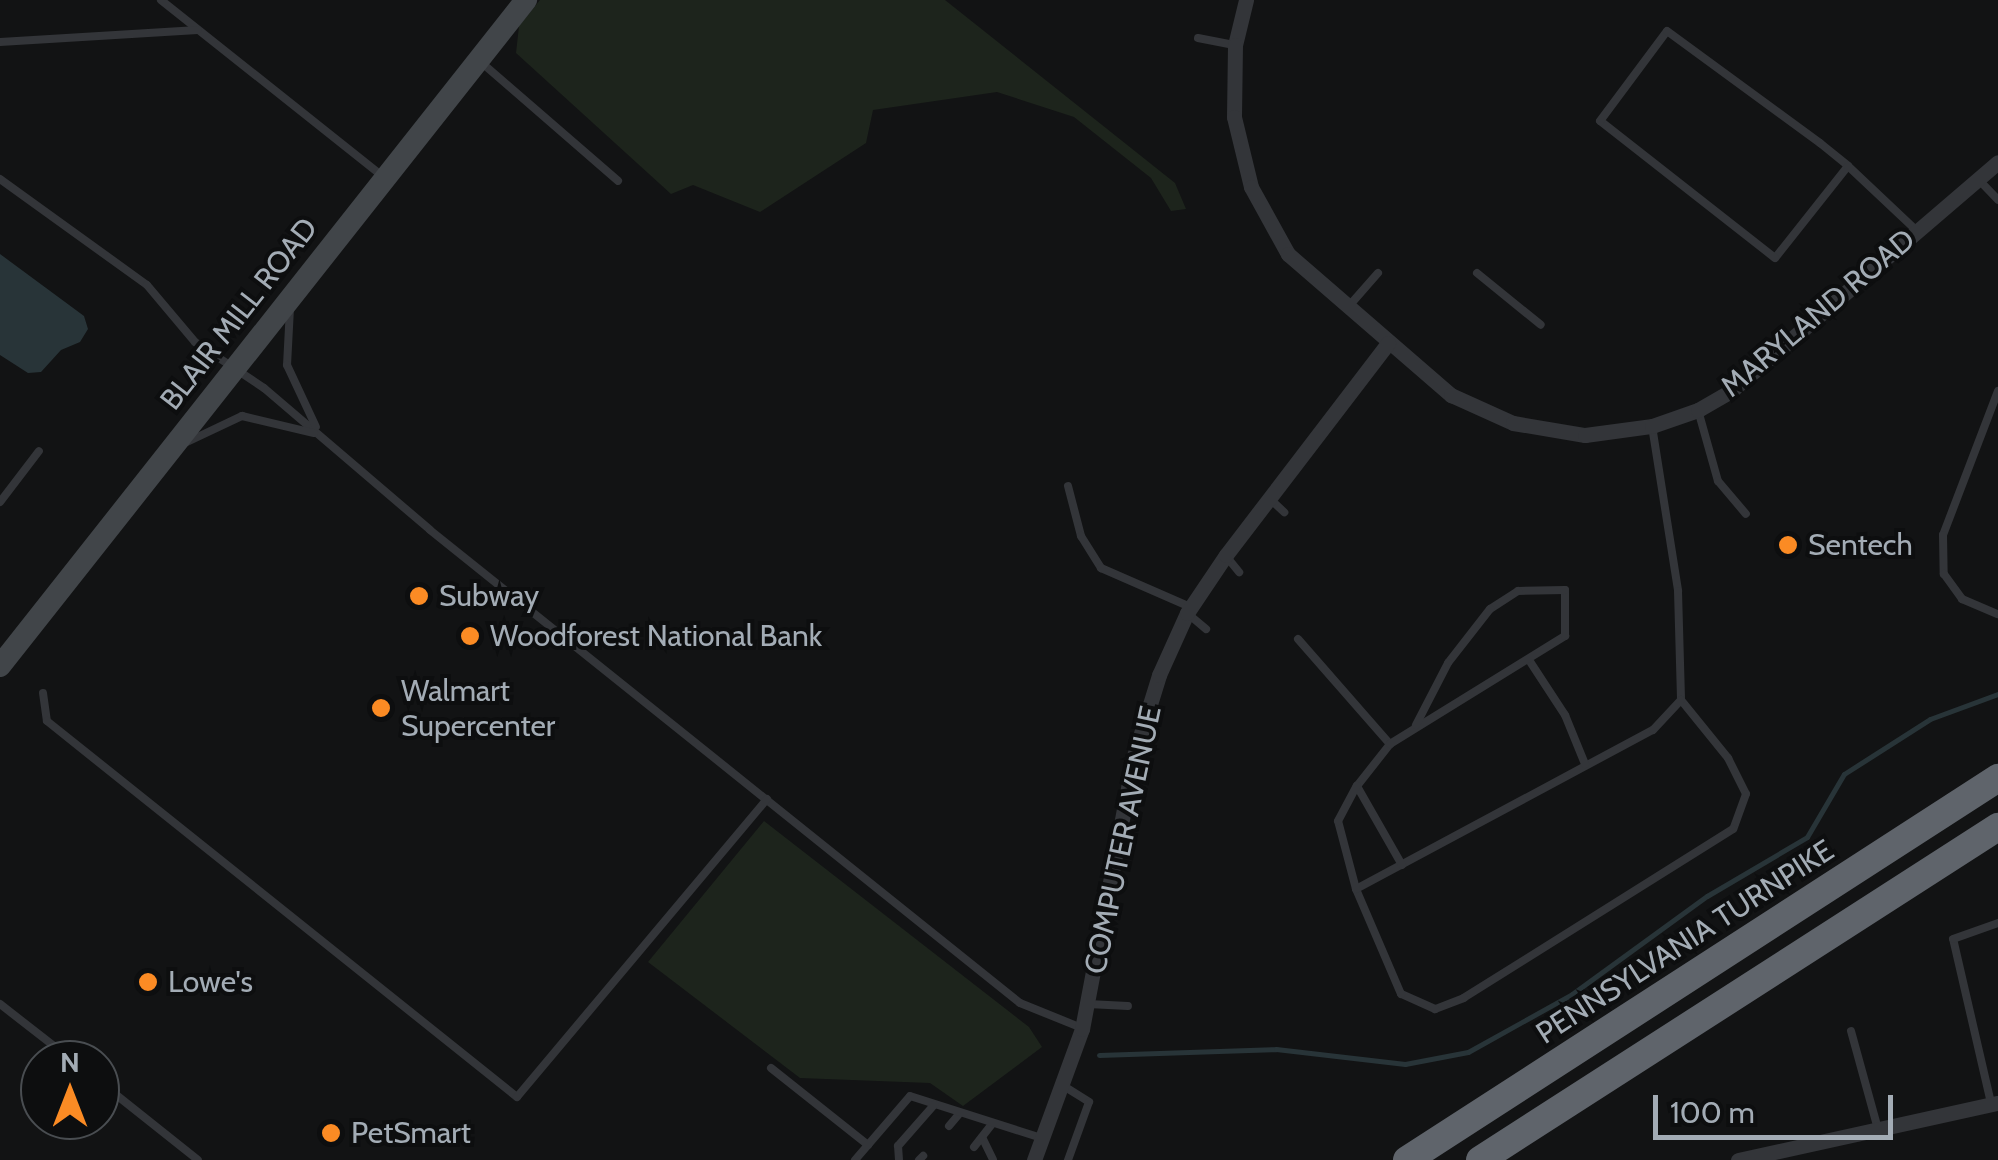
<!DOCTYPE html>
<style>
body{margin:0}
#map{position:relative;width:1998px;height:1160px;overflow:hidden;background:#121314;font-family:Cabin,sans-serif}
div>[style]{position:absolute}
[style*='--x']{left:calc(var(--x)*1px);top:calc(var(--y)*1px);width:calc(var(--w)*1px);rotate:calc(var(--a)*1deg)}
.green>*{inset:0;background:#1d241c}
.water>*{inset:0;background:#283438}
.stream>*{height:5px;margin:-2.5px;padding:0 2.5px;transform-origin:2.5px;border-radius:2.5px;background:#283438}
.service>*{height:8px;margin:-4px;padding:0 4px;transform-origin:4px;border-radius:4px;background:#333539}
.minor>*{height:15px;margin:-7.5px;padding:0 7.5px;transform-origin:7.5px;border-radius:7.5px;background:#333539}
.secondary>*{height:22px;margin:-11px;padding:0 11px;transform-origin:11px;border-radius:11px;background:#414549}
.motorway>*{height:28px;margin:-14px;padding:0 14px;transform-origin:14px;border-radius:14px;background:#5f646b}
.dots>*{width:28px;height:28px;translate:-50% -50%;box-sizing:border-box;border:5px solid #0d0e0f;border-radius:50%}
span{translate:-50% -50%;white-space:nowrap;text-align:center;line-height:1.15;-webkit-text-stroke:8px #0d0e0f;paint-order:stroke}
.street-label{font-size:30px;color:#a3acb5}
.poi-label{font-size:30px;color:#a3acb5}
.left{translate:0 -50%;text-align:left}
.north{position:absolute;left:20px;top:1040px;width:100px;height:100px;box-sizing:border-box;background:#0d0e0f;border:2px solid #494d51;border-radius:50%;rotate:0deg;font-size:28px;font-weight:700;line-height:40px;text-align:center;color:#a3acb5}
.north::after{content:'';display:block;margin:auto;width:35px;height:45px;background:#fb8b24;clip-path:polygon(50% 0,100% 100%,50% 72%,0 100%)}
.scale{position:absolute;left:1653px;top:1095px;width:240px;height:45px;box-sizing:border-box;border:5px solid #a3acb5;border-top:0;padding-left:12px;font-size:30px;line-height:35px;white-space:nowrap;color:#a3acb5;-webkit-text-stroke:8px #0d0e0f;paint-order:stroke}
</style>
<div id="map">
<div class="green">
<i style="clip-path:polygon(540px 0,945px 0,1175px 183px,1186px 209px,1171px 211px,1151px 178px,1074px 117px,997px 92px,873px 110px,866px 143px,760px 212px,693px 185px,671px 194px,516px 53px,519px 26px)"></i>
<i style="clip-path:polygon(764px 821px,1029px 1027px,1042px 1047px,963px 1106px,930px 1083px,800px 1078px,648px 962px)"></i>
</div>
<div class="water">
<i style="clip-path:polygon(0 254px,84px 316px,88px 329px,80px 342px,61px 350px,41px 372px,28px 373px,0 355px)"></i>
</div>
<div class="stream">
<i style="--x:1099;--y:1055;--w:177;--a:-1.9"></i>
<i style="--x:1276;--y:1049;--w:130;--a:6.6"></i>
<i style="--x:1405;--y:1064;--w:64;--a:-10.8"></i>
<i style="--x:1468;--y:1052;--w:119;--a:-29.1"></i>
<i style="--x:1572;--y:994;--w:167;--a:-36"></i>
<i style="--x:1707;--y:896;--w:116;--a:-30.5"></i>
<i style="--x:1807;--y:837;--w:73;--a:-59.6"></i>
<i style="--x:1844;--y:774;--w:102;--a:-32.6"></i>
<i style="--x:1930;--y:719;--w:72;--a:-20.2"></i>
</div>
<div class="service">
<i style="--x:161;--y:0;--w:281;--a:38.5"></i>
<i style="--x:1198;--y:38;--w:38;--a:11"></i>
<i style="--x:0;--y:42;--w:198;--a:-3.5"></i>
<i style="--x:482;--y:63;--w:180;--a:40.9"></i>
<i style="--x:1848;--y:166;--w:117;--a:128.4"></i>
<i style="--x:1775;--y:258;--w:222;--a:-141.9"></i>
<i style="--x:1600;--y:121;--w:112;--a:-53.3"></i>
<i style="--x:1667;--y:31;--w:190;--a:36.2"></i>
<i style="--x:1820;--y:143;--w:36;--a:39"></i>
<i style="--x:1848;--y:166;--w:95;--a:43.3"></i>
<i style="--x:0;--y:179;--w:181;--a:35.8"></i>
<i style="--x:147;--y:285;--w:75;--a:49.9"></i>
<i style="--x:195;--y:342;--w:83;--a:33.7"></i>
<i style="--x:264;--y:388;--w:218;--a:40.5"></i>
<i style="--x:430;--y:530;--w:756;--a:38.72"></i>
<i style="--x:1020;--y:1003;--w:67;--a:22"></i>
<i style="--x:1978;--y:179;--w:29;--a:46"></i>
<i style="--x:1477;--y:273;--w:82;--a:39.1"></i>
<i style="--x:1349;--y:306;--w:44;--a:-48.7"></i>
<i style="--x:290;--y:308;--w:57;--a:93"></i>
<i style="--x:287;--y:365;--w:68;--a:64.9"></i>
<i style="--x:1998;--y:391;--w:154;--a:110.9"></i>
<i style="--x:1943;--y:535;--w:39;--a:89"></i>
<i style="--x:1944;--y:574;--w:31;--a:54"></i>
<i style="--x:1962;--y:599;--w:39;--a:23"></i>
<i style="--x:1698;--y:410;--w:74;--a:74.3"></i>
<i style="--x:1718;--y:481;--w:43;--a:49.7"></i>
<i style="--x:1652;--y:426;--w:167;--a:81"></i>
<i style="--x:1678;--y:591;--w:109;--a:88.4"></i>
<i style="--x:1681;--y:700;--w:75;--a:51"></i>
<i style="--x:1728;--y:758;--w:40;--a:63.4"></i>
<i style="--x:1746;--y:794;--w:37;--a:110"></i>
<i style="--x:1733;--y:829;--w:318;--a:147.9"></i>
<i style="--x:1464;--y:998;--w:31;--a:159"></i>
<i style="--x:1435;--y:1009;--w:37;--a:-156"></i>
<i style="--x:1401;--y:994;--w:114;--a:-113.2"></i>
<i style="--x:1356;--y:889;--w:337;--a:-28.2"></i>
<i style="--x:1653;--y:730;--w:41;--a:-47"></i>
<i style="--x:187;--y:442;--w:61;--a:-25.3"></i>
<i style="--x:242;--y:416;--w:74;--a:13.3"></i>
<i style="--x:1068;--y:486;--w:52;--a:75.4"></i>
<i style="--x:1081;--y:536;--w:38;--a:58"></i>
<i style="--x:1101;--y:568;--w:95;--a:23.6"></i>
<i style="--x:1269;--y:498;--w:21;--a:43"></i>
<i style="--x:0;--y:502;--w:64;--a:-52.6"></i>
<i style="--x:1226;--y:556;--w:21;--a:51"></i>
<i style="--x:1187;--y:613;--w:25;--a:40"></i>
<i style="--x:1298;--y:639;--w:140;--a:48.8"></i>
<i style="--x:1529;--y:660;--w:66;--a:56.8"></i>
<i style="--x:1565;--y:715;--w:53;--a:67.8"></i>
<i style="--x:43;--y:693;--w:28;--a:82"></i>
<i style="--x:47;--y:721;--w:602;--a:38.66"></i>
<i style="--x:517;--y:1097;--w:389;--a:-50"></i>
<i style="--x:1402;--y:865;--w:91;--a:-119.7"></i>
<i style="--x:1357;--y:786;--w:53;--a:-51.8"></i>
<i style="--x:1390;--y:744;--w:206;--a:-31.7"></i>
<i style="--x:1565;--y:636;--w:46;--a:-90"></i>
<i style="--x:1565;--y:590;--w:47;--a:178.8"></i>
<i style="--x:1518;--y:591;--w:33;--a:147"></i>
<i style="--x:1490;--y:609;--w:68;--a:127.9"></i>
<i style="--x:1448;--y:663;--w:70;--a:117.3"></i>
<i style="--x:1356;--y:889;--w:70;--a:-104.8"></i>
<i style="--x:1338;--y:821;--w:40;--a:-62"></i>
<i style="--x:0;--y:1004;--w:91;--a:37.9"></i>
<i style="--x:1088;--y:1004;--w:40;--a:2.9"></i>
<i style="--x:1851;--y:1031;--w:102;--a:74.6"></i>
<i style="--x:771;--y:1068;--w:124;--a:38.4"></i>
<i style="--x:100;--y:1082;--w:125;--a:38.5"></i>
<i style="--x:1062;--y:1085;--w:32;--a:32"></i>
<i style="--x:1089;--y:1102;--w:62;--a:109.9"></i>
<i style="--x:1991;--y:1103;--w:168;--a:-103"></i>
<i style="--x:1953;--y:939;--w:48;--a:-19.6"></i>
<i style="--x:949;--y:1126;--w:16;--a:-50"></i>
<i style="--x:982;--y:1137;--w:25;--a:64"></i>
<i style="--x:974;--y:1147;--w:28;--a:-52"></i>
<i style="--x:855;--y:1160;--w:84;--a:-49.3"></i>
<i style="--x:910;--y:1096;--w:139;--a:17.7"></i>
<i style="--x:899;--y:1160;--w:14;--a:-94"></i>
<i style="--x:898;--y:1146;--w:55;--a:-48.7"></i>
<i style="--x:919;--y:1160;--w:6;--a:-45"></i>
</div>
<div class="minor">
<i style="--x:1246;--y:0;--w:46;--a:103.7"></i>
<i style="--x:1235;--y:45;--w:72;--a:90.8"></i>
<i style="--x:1234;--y:117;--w:72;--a:76.3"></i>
<i style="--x:1251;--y:187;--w:77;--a:61.1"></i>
<i style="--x:1288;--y:254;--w:216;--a:40.9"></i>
<i style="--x:1451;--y:395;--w:68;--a:24.3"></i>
<i style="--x:1513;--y:423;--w:73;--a:9.5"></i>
<i style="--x:1585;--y:435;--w:68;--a:-7.7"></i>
<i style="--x:1652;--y:426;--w:49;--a:-19.2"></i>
<i style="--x:1698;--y:410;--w:39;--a:-30"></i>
<i style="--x:1732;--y:390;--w:350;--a:-40.6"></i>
<i style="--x:1034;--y:1160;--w:140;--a:-69.9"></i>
<i style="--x:1082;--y:1029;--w:278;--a:-79.2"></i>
<i style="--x:1134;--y:756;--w:85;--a:-72.8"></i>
<i style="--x:1159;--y:675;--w:68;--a:-65.7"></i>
<i style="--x:1187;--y:613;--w:70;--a:-56.1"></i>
<i style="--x:1226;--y:555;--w:267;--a:-52.6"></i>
<i style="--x:1738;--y:1160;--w:266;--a:-12.4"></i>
</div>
<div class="secondary">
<i style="--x:0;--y:666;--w:849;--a:-51.7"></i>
</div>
<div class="motorway">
<i style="--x:1407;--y:1160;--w:704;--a:-32.88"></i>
<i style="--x:1480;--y:1160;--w:616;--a:-32.74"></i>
</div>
<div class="dots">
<i style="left:1788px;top:545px;background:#fb8b24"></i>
<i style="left:419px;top:596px;background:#fb8b24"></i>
<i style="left:470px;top:636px;background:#fb8b24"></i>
<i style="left:381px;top:708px;background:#fb8b24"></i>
<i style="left:148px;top:982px;background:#fb8b24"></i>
<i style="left:331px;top:1133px;background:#fb8b24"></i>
</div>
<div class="street-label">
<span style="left:1818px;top:313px;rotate:-40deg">MARYLAND ROAD</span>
<span style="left:239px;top:314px;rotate:-52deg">BLAIR MILL ROAD</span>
<span style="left:1123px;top:840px;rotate:-78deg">COMPUTER AVENUE</span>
<span style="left:1685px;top:942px;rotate:-33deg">PENNSYLVANIA TURNPIKE</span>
</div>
<div class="poi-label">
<span class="left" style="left:1808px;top:545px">Sentech</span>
<span class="left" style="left:439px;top:596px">Subway</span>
<span class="left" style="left:490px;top:636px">Woodforest National Bank</span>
<span class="left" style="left:401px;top:708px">Walmart<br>Supercenter</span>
<span class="left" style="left:168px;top:982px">Lowe's</span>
<span class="left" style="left:351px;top:1133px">PetSmart</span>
</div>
<div class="north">N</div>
<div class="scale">100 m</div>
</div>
